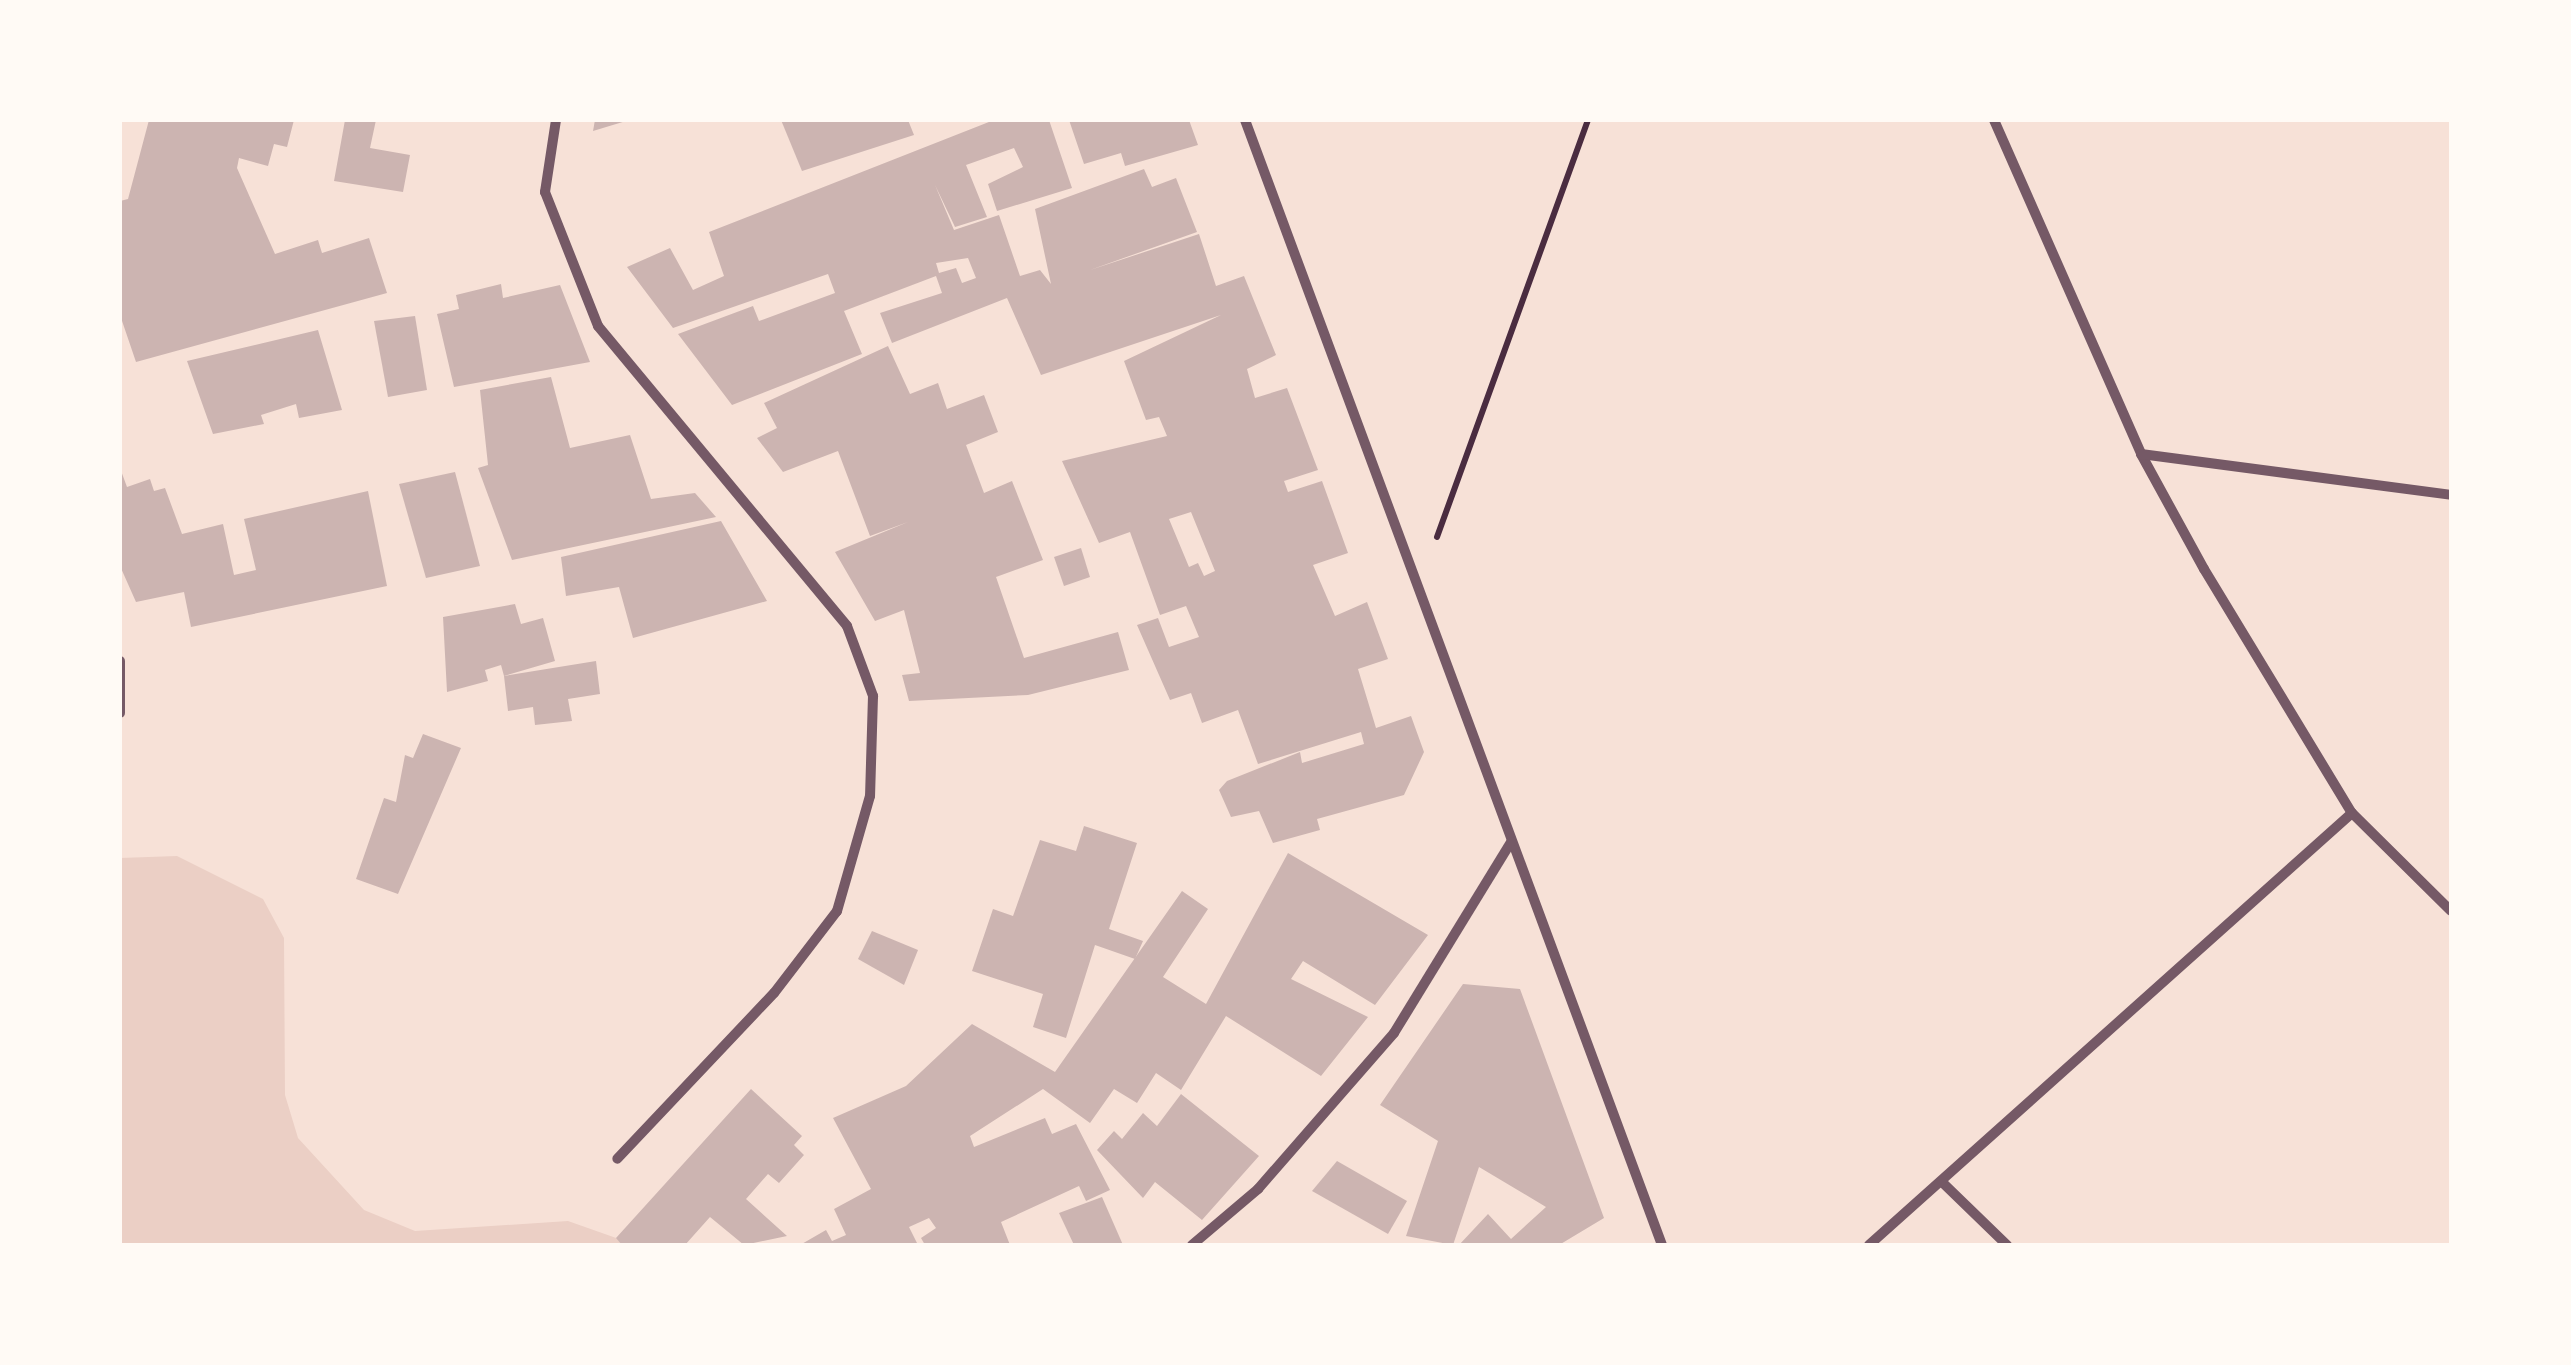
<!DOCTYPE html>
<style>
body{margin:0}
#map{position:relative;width:2571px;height:1365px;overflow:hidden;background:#f7e1d7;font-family:"Titillium Web",sans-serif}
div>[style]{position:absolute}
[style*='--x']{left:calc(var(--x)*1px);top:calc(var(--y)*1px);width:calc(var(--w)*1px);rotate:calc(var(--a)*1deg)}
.green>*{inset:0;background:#ebcfc5}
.building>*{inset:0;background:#ccb4b1}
.path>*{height:6px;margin:-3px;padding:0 3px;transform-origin:3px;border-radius:3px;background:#4a2c40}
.minor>*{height:10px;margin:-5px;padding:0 5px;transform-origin:5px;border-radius:5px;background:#755966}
span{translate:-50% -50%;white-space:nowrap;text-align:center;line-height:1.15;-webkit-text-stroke:10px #fffaf5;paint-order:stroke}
.frame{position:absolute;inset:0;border:122px solid #fffaf5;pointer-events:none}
</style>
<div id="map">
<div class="green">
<i style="clip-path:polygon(177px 856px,263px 899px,284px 938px,285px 1095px,298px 1138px,364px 1210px,415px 1231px,568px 1221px,636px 1245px,120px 1245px,120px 858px)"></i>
</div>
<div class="building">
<i style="clip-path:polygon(149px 120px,294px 120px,287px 147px,274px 144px,268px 166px,239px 158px,237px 168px,275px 254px,318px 240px,322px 253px,369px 238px,387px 293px,136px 362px,120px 315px,120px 201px,128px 199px)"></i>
<i style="clip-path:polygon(345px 120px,376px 120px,370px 148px,410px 155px,403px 192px,334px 181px)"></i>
<i style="clip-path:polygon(595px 120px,626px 120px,626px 121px,593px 131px)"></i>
<i style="clip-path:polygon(781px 120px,908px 120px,914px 135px,802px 171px)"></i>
<i style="clip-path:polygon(evenodd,994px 120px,1049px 120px,1072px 188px,997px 211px,988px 184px,1023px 167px,1014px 148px,966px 165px,987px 217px,955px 227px,935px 185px,954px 230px,999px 215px,1020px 276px,1040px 270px,1051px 284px,1035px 209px,1144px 169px,1152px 187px,1176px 178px,1197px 232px,1090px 270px,1199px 234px,1216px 286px,1244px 276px,1276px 355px,1247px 369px,1255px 398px,1287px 388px,1318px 470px,1284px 481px,1288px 492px,1322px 481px,1348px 553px,1313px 565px,1335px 616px,1367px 602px,1388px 659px,1358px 669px,1376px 728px,1411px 716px,1424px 752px,1404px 795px,1317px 819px,1320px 830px,1273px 843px,1259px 811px,1231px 817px,1219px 790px,1227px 781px,1300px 752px,1302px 763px,1364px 744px,1361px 732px,1258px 764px,1238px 710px,1202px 723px,1191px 693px,1170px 700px,1137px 625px,1158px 618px,1169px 647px,1199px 637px,1186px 606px,1160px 615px,1130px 532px,1099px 543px,1062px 461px,1167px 436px,1159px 417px,1146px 420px,1124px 361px,1221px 315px,1041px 375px,1007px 298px,892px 343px,880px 313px,942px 293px,936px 276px,844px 311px,862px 354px,732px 405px,678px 334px,753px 306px,759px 321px,835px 293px,828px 274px,673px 328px,627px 267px,670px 248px,693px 290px,724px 276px,709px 232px,994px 120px,968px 258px,976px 278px,962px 283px,956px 268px,939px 273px,936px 263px,968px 258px,994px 120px,1191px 512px,1215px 571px,1204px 576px,1198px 563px,1189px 567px,1169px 519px,1191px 512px)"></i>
<i style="clip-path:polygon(1069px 120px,1189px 120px,1198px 145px,1125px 166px,1121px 153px,1084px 164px)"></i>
<i style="clip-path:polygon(501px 284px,503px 298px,560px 285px,590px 362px,454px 387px,437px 314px,459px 309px,456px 295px)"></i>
<i style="clip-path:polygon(415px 316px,427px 390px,388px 397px,374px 321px)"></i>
<i style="clip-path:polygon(318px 330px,342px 410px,299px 418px,296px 404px,261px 415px,264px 424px,213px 434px,187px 361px)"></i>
<i style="clip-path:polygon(888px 346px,910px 394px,938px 383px,947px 409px,984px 395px,998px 432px,966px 445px,984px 493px,1012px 481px,1043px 560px,996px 577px,1024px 658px,1118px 632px,1129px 670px,1028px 695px,909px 701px,902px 675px,920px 673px,904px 610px,875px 621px,835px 552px,908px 522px,870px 536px,838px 451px,783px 472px,757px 438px,777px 428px,764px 403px)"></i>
<i style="clip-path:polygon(551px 377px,570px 448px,630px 435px,651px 499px,695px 493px,716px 517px,512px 560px,478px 468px,488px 465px,480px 390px)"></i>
<i style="clip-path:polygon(120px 468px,127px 487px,150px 479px,154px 491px,165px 488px,182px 534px,223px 524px,234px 575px,256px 570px,244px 519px,368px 491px,387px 586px,191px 627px,184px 592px,136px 602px,120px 566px)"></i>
<i style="clip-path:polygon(455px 472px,480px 566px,426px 578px,399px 484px)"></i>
<i style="clip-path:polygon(721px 521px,767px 601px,633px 638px,619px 587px,566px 596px,561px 557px)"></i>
<i style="clip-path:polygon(1081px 548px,1090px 577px,1064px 586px,1054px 557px)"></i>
<i style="clip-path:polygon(515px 604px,521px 624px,543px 618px,555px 661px,504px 676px,501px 665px,485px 670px,488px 681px,447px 692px,443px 617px)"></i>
<i style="clip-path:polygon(596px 661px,600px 694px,568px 699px,572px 721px,535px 725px,533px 707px,508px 711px,504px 676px)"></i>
<i style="clip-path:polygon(423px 734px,461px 748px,398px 894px,356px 879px,384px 798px,396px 802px,405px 755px,413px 758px)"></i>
<i style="clip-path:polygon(1084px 826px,1137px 843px,1109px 929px,1143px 941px,1135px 959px,1095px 945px,1066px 1038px,1033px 1027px,1043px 994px,972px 971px,993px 909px,1013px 916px,1040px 840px,1076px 851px)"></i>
<i style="clip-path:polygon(1288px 853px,1428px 935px,1375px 1005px,1303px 961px,1291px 979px,1368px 1017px,1321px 1076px,1226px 1016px,1181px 1090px,1156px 1073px,1137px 1103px,1114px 1089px,1090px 1123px,1043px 1089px,970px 1136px,974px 1147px,1045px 1118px,1052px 1134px,1076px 1124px,1110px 1190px,1086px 1201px,1079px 1186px,1001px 1222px,1010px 1245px,925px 1245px,921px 1238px,936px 1228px,929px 1218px,909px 1227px,918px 1245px,800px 1245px,826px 1230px,832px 1241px,846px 1235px,834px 1209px,871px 1189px,833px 1118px,906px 1086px,972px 1024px,1055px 1072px,1182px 891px,1208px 909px,1163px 977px,1206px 1004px)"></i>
<i style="clip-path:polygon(872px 931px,918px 950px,904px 985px,858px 959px)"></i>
<i style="clip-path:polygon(1463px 984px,1520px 989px,1604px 1218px,1559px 1245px,1459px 1245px,1488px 1214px,1511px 1239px,1546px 1207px,1479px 1167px,1453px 1245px,1406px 1236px,1438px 1141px,1380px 1105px)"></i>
<i style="clip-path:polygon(751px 1089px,802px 1136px,794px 1145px,804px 1155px,779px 1183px,768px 1174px,746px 1199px,787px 1236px,744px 1245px,710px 1217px,685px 1245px,622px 1245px,616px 1238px)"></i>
<i style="clip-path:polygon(1181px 1094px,1259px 1156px,1202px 1220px,1155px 1182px,1143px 1198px,1097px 1150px,1114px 1131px,1122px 1139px,1143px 1113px,1157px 1126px)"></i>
<i style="clip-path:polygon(1337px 1161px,1407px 1201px,1388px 1234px,1312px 1191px)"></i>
<i style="clip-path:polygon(1102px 1197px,1123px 1245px,1074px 1245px,1059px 1213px)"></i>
</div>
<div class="path">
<i style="--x:1437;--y:537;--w:443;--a:-70.1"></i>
</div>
<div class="minor">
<i style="--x:556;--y:120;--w:73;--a:98.7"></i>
<i style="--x:545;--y:192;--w:144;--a:68.4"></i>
<i style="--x:598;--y:326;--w:390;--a:50.3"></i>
<i style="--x:847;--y:626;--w:75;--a:69.6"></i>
<i style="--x:873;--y:696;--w:100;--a:91.7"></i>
<i style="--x:870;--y:796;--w:120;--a:106"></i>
<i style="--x:837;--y:911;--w:103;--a:127.5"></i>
<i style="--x:774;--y:993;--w:228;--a:133.4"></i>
<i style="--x:1245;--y:120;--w:1200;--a:69.66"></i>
<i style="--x:1994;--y:120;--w:365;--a:66.2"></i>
<i style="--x:2141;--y:454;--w:131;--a:61.3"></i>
<i style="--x:2204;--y:569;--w:285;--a:58.8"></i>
<i style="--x:2352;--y:813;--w:139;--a:44.7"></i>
<i style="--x:2141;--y:454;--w:313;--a:7.5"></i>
<i style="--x:120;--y:661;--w:52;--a:90"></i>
<i style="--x:1944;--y:1184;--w:88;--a:44.1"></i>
<i style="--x:1192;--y:1245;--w:87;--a:-40.3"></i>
<i style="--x:1258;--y:1189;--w:207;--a:-48.9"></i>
<i style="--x:1394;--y:1033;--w:224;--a:-58.5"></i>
<i style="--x:1869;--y:1245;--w:648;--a:-41.81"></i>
</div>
<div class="frame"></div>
</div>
